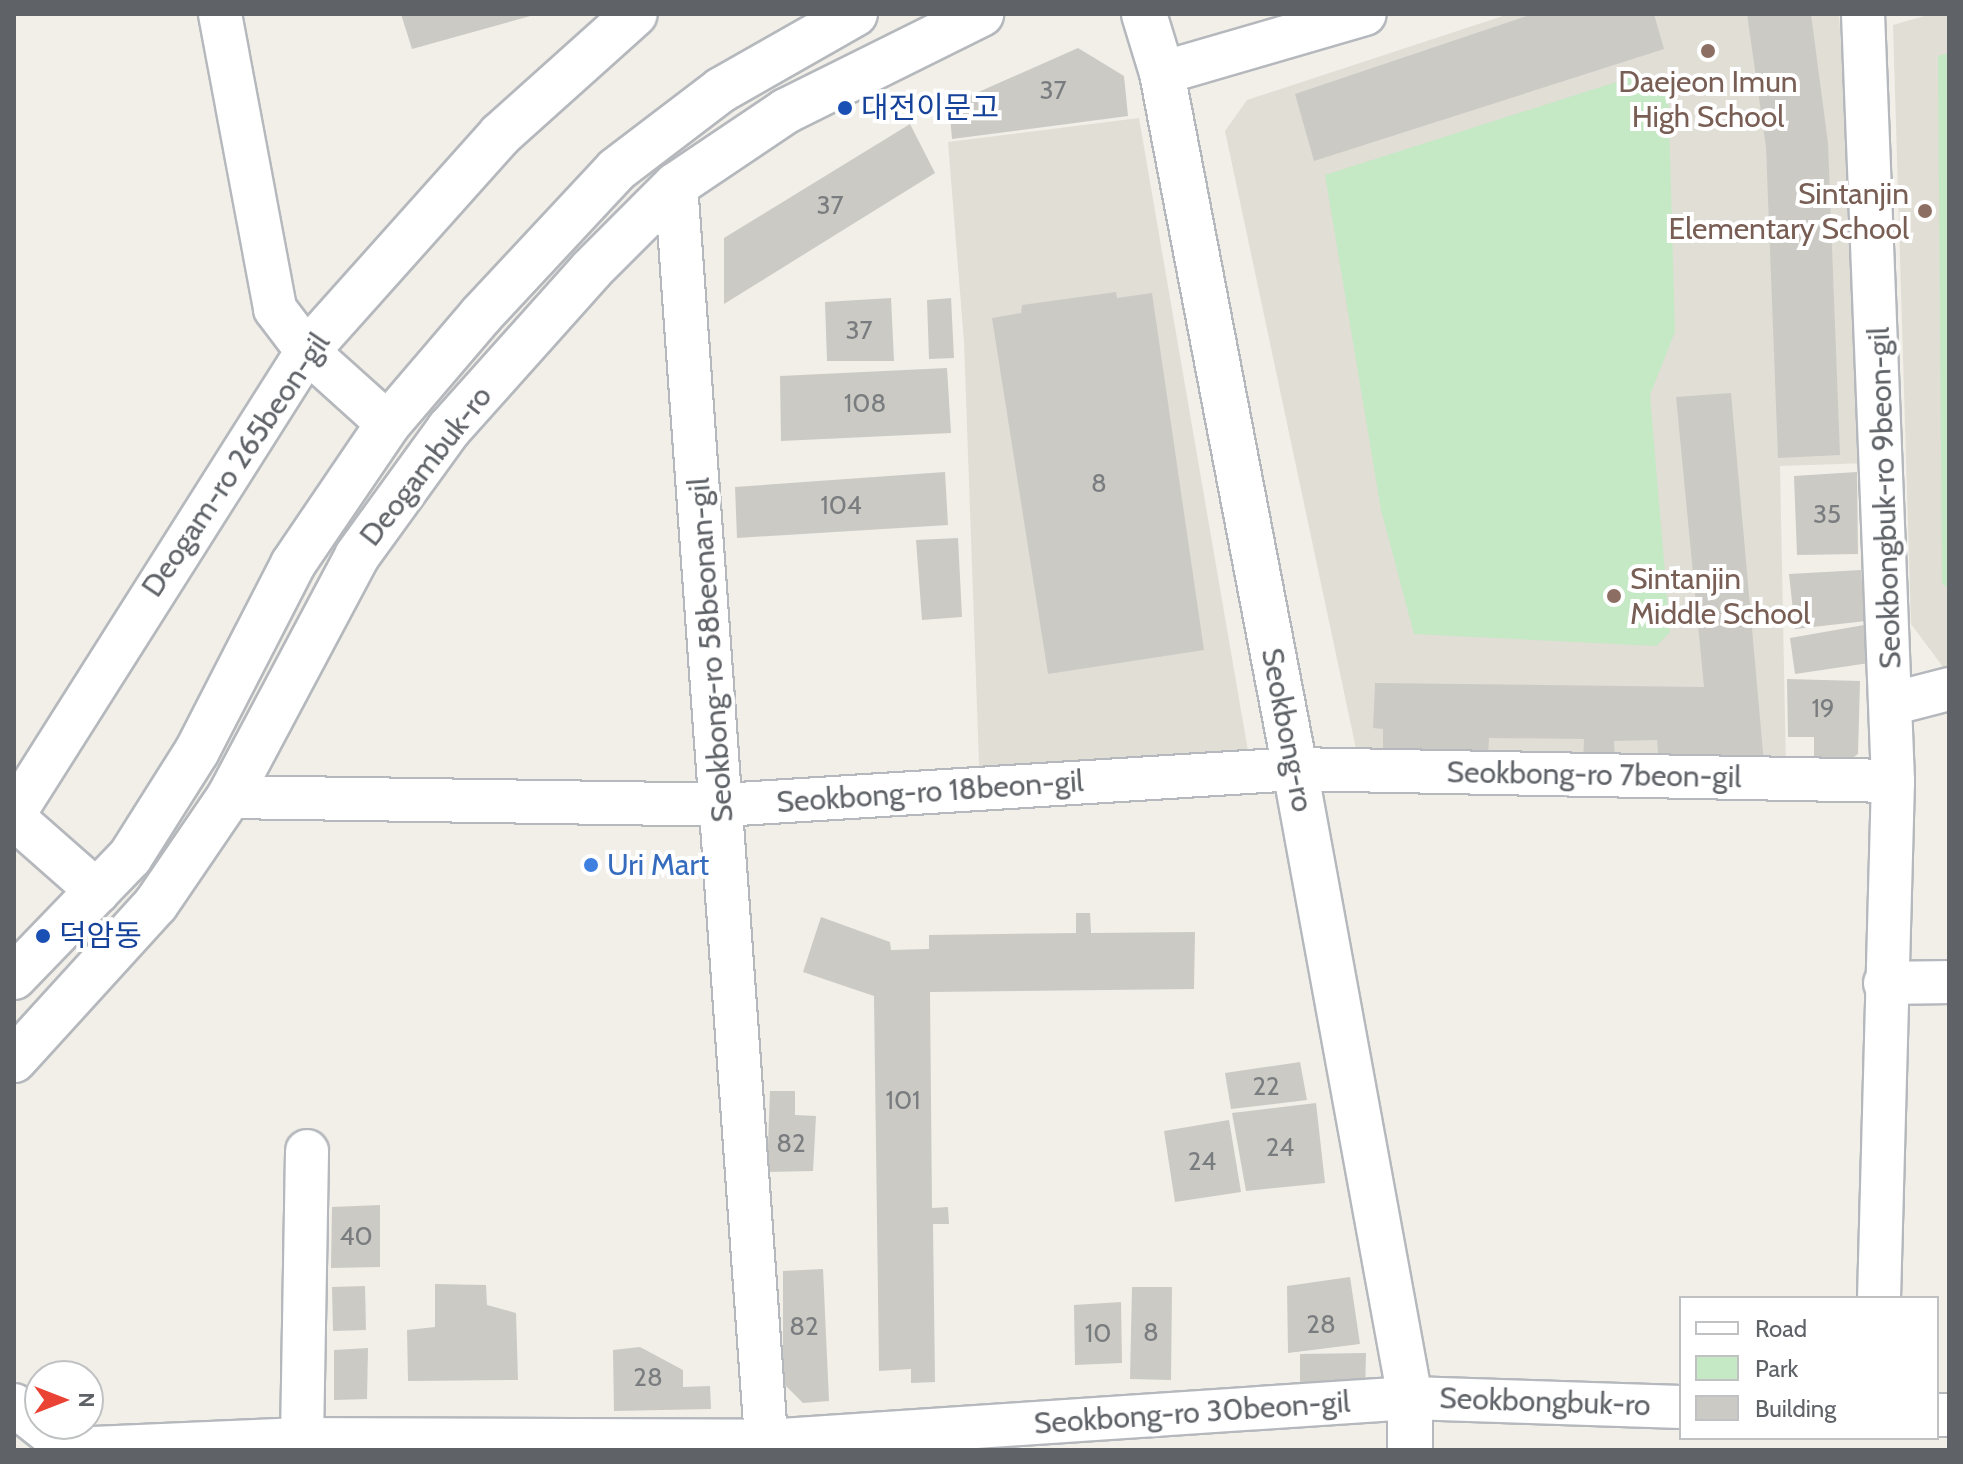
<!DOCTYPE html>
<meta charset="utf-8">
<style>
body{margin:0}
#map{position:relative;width:1963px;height:1464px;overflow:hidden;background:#f1efe8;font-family:Cabin,"Noto Sans KR",sans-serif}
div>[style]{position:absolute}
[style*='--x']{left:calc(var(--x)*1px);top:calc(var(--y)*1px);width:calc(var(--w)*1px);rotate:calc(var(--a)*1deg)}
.education>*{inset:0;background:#e1ded6}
.green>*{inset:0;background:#c5e8c5}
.building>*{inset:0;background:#cccac5}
.roads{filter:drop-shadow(2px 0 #b5b8bc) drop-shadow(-2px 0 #b5b8bc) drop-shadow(0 2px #b5b8bc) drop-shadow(0 -2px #b5b8bc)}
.minor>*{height:42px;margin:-21px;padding:0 21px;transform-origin:21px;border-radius:21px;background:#fff}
.tertiary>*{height:44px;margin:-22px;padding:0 22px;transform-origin:22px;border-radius:22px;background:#fff}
.secondary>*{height:44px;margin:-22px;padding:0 22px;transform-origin:22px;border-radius:22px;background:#fff}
.dots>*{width:22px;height:22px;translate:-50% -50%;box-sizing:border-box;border:4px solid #fff;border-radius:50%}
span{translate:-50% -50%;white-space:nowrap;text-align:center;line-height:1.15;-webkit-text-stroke:8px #fff;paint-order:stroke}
.number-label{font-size:26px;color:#7a7d7f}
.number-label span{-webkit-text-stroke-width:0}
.education-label{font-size:30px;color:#785e54}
.right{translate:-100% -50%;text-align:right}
.left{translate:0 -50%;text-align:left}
.transit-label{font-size:30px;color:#164399}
.street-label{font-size:30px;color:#5f6368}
.shop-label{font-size:30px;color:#366cbe}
.frame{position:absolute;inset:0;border:16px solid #5f6368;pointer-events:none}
.legend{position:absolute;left:1679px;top:1296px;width:260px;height:144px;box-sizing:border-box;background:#fff;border:2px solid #bfc1c3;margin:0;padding:10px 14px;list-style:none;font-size:24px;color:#5f6368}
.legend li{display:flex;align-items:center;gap:16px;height:40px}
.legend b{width:40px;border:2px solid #bfc1c3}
.north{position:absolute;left:24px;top:1360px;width:80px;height:80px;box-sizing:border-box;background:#fff;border:2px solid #bfc1c3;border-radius:50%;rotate:90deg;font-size:22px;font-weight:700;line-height:32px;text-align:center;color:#5f6368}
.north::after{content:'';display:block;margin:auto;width:28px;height:36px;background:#ea4335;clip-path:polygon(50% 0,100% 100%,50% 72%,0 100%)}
</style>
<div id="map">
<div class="education">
<i style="clip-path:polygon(1509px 14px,1839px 14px,1868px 463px,1780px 466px,1786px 770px,1362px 777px,1225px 131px,1247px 100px)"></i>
<i style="clip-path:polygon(1931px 14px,1949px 14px,1949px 675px,1911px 624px,1893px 25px)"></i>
<i style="clip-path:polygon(1139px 118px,1253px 780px,980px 791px,964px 342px,948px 142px)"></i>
</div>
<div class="green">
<i style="clip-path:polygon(1949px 53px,1949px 590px,1942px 583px,1938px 56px)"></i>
<i style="clip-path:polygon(1632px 77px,1668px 84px,1675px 332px,1650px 395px,1670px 632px,1656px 646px,1414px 634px,1381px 510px,1325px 175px)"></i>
</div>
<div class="building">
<i style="clip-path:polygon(401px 14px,534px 14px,534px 15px,412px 49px)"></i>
<i style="clip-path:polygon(1533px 14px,1654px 14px,1664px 49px,1314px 161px,1295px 94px)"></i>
<i style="clip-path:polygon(1747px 14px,1811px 14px,1828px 143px,1840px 455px,1778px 458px,1766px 147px)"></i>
<i style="clip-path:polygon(1078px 48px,1124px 76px,1128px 116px,952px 139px,949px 105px)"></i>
<i style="clip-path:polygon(910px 124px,935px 173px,724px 304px,724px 238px)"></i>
<i style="clip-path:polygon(1116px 292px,1117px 298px,1152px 293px,1204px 650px,1048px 674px,992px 318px,1021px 313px,1022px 305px)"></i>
<i style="clip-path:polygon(891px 298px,894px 361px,827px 361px,825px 302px)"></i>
<i style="clip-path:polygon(951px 298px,954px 358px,929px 359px,927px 300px)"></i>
<i style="clip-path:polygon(947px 368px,951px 433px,781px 441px,780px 376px)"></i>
<i style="clip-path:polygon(1731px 393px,1764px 763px,1659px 765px,1657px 740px,1614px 741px,1615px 764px,1583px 765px,1584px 739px,1489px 738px,1488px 757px,1383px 758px,1383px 729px,1373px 728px,1375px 683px,1704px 687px,1676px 397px)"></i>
<i style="clip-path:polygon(945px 472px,948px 525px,737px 538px,735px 487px)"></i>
<i style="clip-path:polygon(1857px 472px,1858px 554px,1797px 555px,1794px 476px)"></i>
<i style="clip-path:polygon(958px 538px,962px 617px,922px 620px,916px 540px)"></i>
<i style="clip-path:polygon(1861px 570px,1866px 621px,1795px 629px,1789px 574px)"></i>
<i style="clip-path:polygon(1864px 625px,1869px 663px,1795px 674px,1790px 638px)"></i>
<i style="clip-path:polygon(1787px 679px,1860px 681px,1858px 754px,1837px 769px,1814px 770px,1814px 737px,1788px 737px)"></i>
<i style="clip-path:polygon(1076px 913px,1090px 913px,1091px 933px,1195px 932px,1194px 989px,930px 992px,932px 1208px,948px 1207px,949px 1224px,933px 1224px,935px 1382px,911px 1383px,911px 1369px,879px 1371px,874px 996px,803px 972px,821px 917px,890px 942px,891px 950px,929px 949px,929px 935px,1076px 933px)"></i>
<i style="clip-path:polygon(1300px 1062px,1307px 1100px,1231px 1109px,1225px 1073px)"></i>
<i style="clip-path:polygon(770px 1091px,795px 1091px,795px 1115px,816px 1116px,813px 1171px,767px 1172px)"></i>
<i style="clip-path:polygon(1316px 1103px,1325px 1183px,1246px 1191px,1232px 1113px)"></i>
<i style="clip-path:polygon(1229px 1120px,1241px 1192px,1175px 1202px,1164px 1131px)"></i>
<i style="clip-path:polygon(380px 1205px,380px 1267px,331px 1268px,332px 1207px)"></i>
<i style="clip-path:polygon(823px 1269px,829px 1401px,803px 1403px,783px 1383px,783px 1271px)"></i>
<i style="clip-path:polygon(1350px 1277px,1360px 1344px,1288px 1353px,1287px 1286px)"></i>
<i style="clip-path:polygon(435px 1284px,486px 1285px,487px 1305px,516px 1313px,518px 1380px,408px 1381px,407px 1330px,435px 1327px)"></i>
<i style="clip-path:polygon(365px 1286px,366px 1330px,333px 1331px,332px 1287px)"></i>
<i style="clip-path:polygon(1132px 1287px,1172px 1287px,1171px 1380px,1130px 1379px)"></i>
<i style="clip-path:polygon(1121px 1302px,1122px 1363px,1075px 1365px,1074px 1305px)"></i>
<i style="clip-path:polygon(640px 1347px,683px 1370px,683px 1387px,710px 1386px,711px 1409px,614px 1411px,613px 1350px)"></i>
<i style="clip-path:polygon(368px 1348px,367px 1399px,334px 1400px,334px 1350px)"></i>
<i style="clip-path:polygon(1366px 1353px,1365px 1391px,1300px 1392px,1300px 1354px)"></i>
</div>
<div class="roads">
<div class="minor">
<i style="--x:220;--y:14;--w:300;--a:79.4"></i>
<i style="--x:275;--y:309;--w:53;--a:52.7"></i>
<i style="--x:307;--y:351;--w:109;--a:42"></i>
<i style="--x:1863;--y:14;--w:768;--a:87.76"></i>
<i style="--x:1893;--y:781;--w:517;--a:91.55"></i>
<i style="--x:1162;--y:73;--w:211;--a:-16.2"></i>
<i style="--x:676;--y:185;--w:1268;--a:85.89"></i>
<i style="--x:1891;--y:704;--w:60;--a:-14.5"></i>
<i style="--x:229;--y:797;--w:494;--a:0.9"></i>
<i style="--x:723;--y:805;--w:573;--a:-3.6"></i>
<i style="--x:1295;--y:769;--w:598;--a:1.15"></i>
<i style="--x:14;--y:814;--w:548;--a:-57.67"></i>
<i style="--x:14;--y:818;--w:112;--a:41.4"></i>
<i style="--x:1885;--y:983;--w:64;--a:-0.9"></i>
<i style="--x:14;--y:1405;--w:71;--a:38.2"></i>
<i style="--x:70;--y:1449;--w:232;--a:-2.5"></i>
<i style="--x:302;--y:1439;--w:465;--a:0.2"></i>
<i style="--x:767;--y:1441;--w:644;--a:-3.83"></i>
<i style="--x:1410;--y:1398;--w:271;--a:1.9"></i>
<i style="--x:1937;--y:1415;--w:12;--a:0"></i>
<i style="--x:302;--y:1439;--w:288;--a:-89"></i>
</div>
<div class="tertiary">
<i style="--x:307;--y:351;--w:290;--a:-48.2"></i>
<i style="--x:500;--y:135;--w:181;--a:-41.9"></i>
<i style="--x:14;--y:977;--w:167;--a:-46"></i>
<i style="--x:130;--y:857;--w:125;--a:-57.7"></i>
<i style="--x:197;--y:751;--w:210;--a:-62.8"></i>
<i style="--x:293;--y:564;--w:169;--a:-55.8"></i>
<i style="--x:388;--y:424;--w:143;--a:-49.5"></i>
<i style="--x:481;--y:315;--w:198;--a:-47"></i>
<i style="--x:616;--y:170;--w:132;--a:-37.3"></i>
<i style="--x:721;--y:90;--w:154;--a:-29.6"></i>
<i style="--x:14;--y:1060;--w:211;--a:-47.7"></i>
<i style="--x:156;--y:904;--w:130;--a:-55.7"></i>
<i style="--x:229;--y:797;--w:273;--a:-62"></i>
<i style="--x:357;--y:556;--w:157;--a:-54.1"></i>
<i style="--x:449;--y:429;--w:213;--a:-48.2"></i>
<i style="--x:591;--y:270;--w:120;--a:-45"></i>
<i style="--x:676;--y:185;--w:133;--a:-33.9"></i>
<i style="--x:786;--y:111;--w:218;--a:-26.4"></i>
</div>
<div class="secondary">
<i style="--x:1144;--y:14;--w:62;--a:73"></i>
<i style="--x:1162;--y:73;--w:709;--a:79.18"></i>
<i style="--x:1295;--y:769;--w:639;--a:79.64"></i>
<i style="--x:1410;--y:1398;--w:52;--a:90"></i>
</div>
</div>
<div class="dots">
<i style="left:1708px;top:51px;background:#8d6e63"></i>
<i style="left:845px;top:108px;background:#1a4fb4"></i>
<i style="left:1925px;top:211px;background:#8d6e63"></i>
<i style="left:1614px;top:596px;background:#8d6e63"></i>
<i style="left:591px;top:865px;background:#3f7fe0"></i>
<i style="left:43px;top:936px;background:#1a4fb4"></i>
</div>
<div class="number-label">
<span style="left:1053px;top:91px">37</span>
<span style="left:830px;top:206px">37</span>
<span style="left:859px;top:331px">37</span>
<span style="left:865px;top:404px">108</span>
<span style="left:1099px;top:484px">8</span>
<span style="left:841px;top:506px">104</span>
<span style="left:1827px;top:515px">35</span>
<span style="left:1823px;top:709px">19</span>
<span style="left:1266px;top:1087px">22</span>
<span style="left:903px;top:1101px">101</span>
<span style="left:791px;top:1144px">82</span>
<span style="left:1280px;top:1148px">24</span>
<span style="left:1202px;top:1162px">24</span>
<span style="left:356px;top:1237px">40</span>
<span style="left:1321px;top:1325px">28</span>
<span style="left:804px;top:1327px">82</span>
<span style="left:1151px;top:1333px">8</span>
<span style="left:1098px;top:1334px">10</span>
<span style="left:648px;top:1378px">28</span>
</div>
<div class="education-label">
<span style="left:1708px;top:99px">Daejeon Imun<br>High School</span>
<span class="right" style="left:1909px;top:211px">Sintanjin<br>Elementary School</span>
<span class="left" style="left:1630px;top:596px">Sintanjin<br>Middle School</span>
</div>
<div class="transit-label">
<span class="left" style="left:861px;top:108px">대전이문고</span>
<span class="left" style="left:59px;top:936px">덕암동</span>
</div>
<div class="street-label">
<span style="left:236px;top:465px;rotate:-56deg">Deogam-ro 265beon-gil</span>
<span style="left:426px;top:466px;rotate:-52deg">Deogambuk-ro</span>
<span style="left:1885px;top:498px;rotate:-92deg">Seokbongbuk-ro 9beon-gil</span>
<span style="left:711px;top:650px;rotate:-94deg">Seokbong-ro 58beonan-gil</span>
<span style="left:1287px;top:730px;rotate:79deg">Seokbong-ro</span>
<span style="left:1594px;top:775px;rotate:1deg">Seokbong-ro 7beon-gil</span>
<span style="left:930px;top:792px;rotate:-4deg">Seokbong-ro 18beon-gil</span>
<span style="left:1545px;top:1402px;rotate:2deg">Seokbongbuk-ro</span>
<span style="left:1192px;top:1413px;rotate:-4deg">Seokbong-ro 30beon-gil</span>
</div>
<div class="shop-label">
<span class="left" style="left:607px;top:865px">Uri Mart</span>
</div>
<div class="frame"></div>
<ul class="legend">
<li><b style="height:10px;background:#fff"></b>Road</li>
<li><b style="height:22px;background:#c5e8c5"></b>Park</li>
<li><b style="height:22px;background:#cccac5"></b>Building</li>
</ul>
<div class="north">N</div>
</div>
